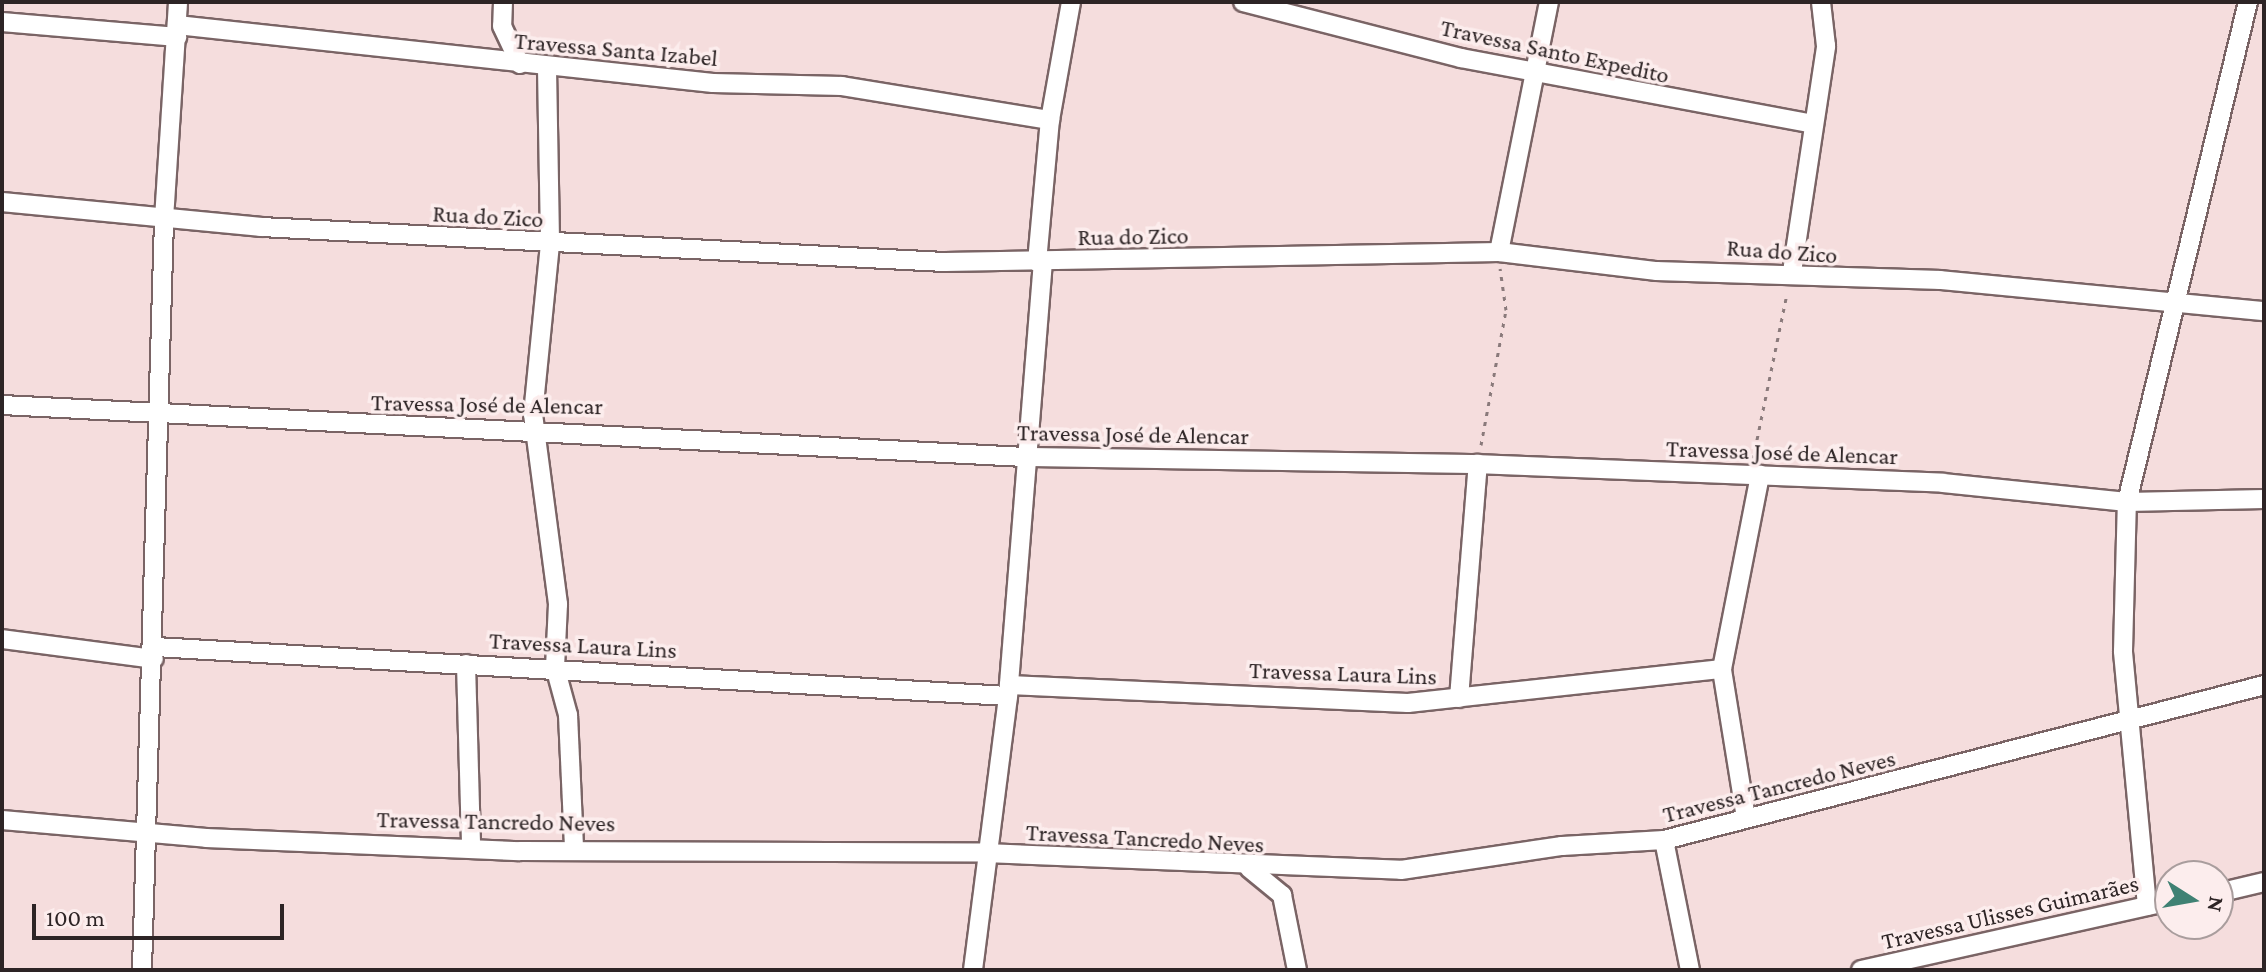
<!DOCTYPE html>
<meta charset="utf-8">
<style>
body{margin:0}
#map{position:relative;width:2266px;height:972px;overflow:hidden;background:#f5dddd;font-family:"Crimson Pro",serif}
div>[style]{position:absolute}
[style*='--x']{left:calc(var(--x)*1px);top:calc(var(--y)*1px);width:calc(var(--w)*1px);rotate:calc(var(--a)*1deg)}
.path>*{height:3px;margin-top:-1.5px;transform-origin:0;background:repeating-linear-gradient(90deg,#8a7a7b 0 4px,transparent 0 10px)}
.roads{filter:drop-shadow(2px 0 #7a6465) drop-shadow(-2px 0 #7a6465) drop-shadow(0 2px #7a6465) drop-shadow(0 -2px #7a6465)}
.minor>*{height:18px;margin:-9px;padding:0 9px;transform-origin:9px;border-radius:9px;background:#fff}
span{translate:-50% -50%;white-space:nowrap;text-align:center;line-height:1.15;-webkit-text-stroke:7px #fceded;paint-order:stroke}
.street-label{font-size:24px;color:#2d2425}
.frame{position:absolute;inset:0;border:4px solid #2d2425;pointer-events:none}
.north{position:absolute;left:2154px;top:860px;width:80px;height:80px;box-sizing:border-box;background:#fceded;border:2px solid #a99d9d;border-radius:50%;rotate:101deg;font-size:22px;font-weight:700;line-height:32px;text-align:center;color:#2d2425}
.north::after{content:'';display:block;margin:auto;width:28px;height:36px;background:#3f8173;clip-path:polygon(50% 0,100% 100%,50% 72%,0 100%)}
.scale{position:absolute;left:32px;top:904px;width:252px;height:36px;box-sizing:border-box;border:4px solid #2d2425;border-top:0;padding-left:10px;font-size:24px;line-height:28px;white-space:nowrap;color:#2d2425;-webkit-text-stroke:6px #fceded;paint-order:stroke}
</style>
<div id="map">
<div class="path">
<i style="--x:1481;--y:445;--w:137;--a:-79.5"></i>
<i style="--x:1506;--y:310;--w:42;--a:-98.1"></i>
<i style="--x:1753;--y:459;--w:168;--a:-78.4"></i>
</div>
<div class="roads">
<div class="minor">
<i style="--x:503;--y:2;--w:24;--a:92"></i>
<i style="--x:502;--y:26;--w:42;--a:64.7"></i>
<i style="--x:1243;--y:2;--w:225;--a:14.4"></i>
<i style="--x:1461;--y:58;--w:358;--a:10.6"></i>
<i style="--x:2;--y:22;--w:176;--a:4.9"></i>
<i style="--x:177;--y:25;--w:539;--a:6.18"></i>
<i style="--x:713;--y:83;--w:129;--a:1.3"></i>
<i style="--x:842;--y:86;--w:211;--a:9.3"></i>
<i style="--x:547;--y:68;--w:176;--a:89"></i>
<i style="--x:550;--y:244;--w:171;--a:95.7"></i>
<i style="--x:533;--y:414;--w:192;--a:82.5"></i>
<i style="--x:558;--y:604;--w:63;--a:92.7"></i>
<i style="--x:555;--y:667;--w:50;--a:74.8"></i>
<i style="--x:568;--y:715;--w:134;--a:87.4"></i>
<i style="--x:2;--y:202;--w:260;--a:5.5"></i>
<i style="--x:261;--y:227;--w:685;--a:2.93"></i>
<i style="--x:945;--y:262;--w:554;--a:-1.03"></i>
<i style="--x:1499;--y:252;--w:159;--a:6.9"></i>
<i style="--x:1657;--y:271;--w:283;--a:1.8"></i>
<i style="--x:1940;--y:280;--w:325;--a:5.5"></i>
<i style="--x:1499;--y:252;--w:255;--a:-78.7"></i>
<i style="--x:1037;--y:262;--w:143;--a:-84.8"></i>
<i style="--x:1050;--y:120;--w:120;--a:-79.9"></i>
<i style="--x:1792;--y:272;--w:229;--a:-81.4"></i>
<i style="--x:1826;--y:46;--w:44;--a:-96.5"></i>
<i style="--x:2;--y:405;--w:1023;--a:2.91"></i>
<i style="--x:1024;--y:457;--w:454;--a:0.9"></i>
<i style="--x:1478;--y:464;--w:465;--a:2.3"></i>
<i style="--x:1943;--y:483;--w:185;--a:5.9"></i>
<i style="--x:2127;--y:502;--w:137;--a:-1.3"></i>
<i style="--x:2;--y:639;--w:153;--a:7.5"></i>
<i style="--x:155;--y:647;--w:854;--a:3.29"></i>
<i style="--x:466;--y:664;--w:182;--a:88.4"></i>
<i style="--x:1009;--y:685;--w:399;--a:2.6"></i>
<i style="--x:1408;--y:703;--w:316;--a:-6.2"></i>
<i style="--x:1459;--y:698;--w:235;--a:-85.4"></i>
<i style="--x:1746;--y:818;--w:151;--a:-99.2"></i>
<i style="--x:1722;--y:669;--w:198;--a:-78.9"></i>
<i style="--x:2;--y:820;--w:205;--a:5"></i>
<i style="--x:206;--y:838;--w:314;--a:2.4"></i>
<i style="--x:520;--y:851;--w:465;--a:0.2"></i>
<i style="--x:985;--y:853;--w:416;--a:2.3"></i>
<i style="--x:1401;--y:870;--w:163;--a:-8.5"></i>
<i style="--x:1562;--y:846;--w:102;--a:-3.4"></i>
<i style="--x:1664;--y:840;--w:620;--a:-14.48"></i>
<i style="--x:1664;--y:840;--w:133;--a:78.7"></i>
<i style="--x:1249;--y:868;--w:43;--a:39.3"></i>
<i style="--x:1282;--y:895;--w:76;--a:78.7"></i>
<i style="--x:2218;--y:893;--w:47;--a:-13.4"></i>
<i style="--x:2147;--y:906;--w:256;--a:-95.4"></i>
<i style="--x:2123;--y:651;--w:149;--a:-88.5"></i>
<i style="--x:2127;--y:502;--w:514;--a:-76.4"></i>
<i style="--x:142;--y:970;--w:751;--a:-88.32"></i>
<i style="--x:164;--y:219;--w:217;--a:-86.3"></i>
<i style="--x:973;--y:970;--w:276;--a:-82.7"></i>
<i style="--x:1008;--y:696;--w:435;--a:-85.4"></i>
<i style="--x:1861;--y:970;--w:317;--a:-12.6"></i>
</div>
</div>
<div class="street-label">
<span style="left:616px;top:49px;rotate:5deg">Travessa Santa Izabel</span>
<span style="left:1555px;top:51px;rotate:12deg">Travessa Santo Expedito</span>
<span style="left:488px;top:216px;rotate:3deg">Rua do Zico</span>
<span style="left:1133px;top:236px;rotate:-1deg">Rua do Zico</span>
<span style="left:1782px;top:251px;rotate:4deg">Rua do Zico</span>
<span style="left:487px;top:404px;rotate:1deg">Travessa José de Alencar</span>
<span style="left:1133px;top:434px;rotate:1deg">Travessa José de Alencar</span>
<span style="left:1782px;top:452px;rotate:2deg">Travessa José de Alencar</span>
<span style="left:583px;top:645px;rotate:3deg">Travessa Laura Lins</span>
<span style="left:1343px;top:673px;rotate:2deg">Travessa Laura Lins</span>
<span style="left:1779px;top:786px;rotate:-14deg">Travessa Tancredo Neves</span>
<span style="left:496px;top:821px;rotate:1deg">Travessa Tancredo Neves</span>
<span style="left:1145px;top:838px;rotate:3deg">Travessa Tancredo Neves</span>
<span style="left:2010px;top:912px;rotate:-13deg">Travessa Ulisses Guimarães</span>
</div>
<div class="frame"></div>
<div class="north">N</div>
<div class="scale">100 m</div>
</div>
